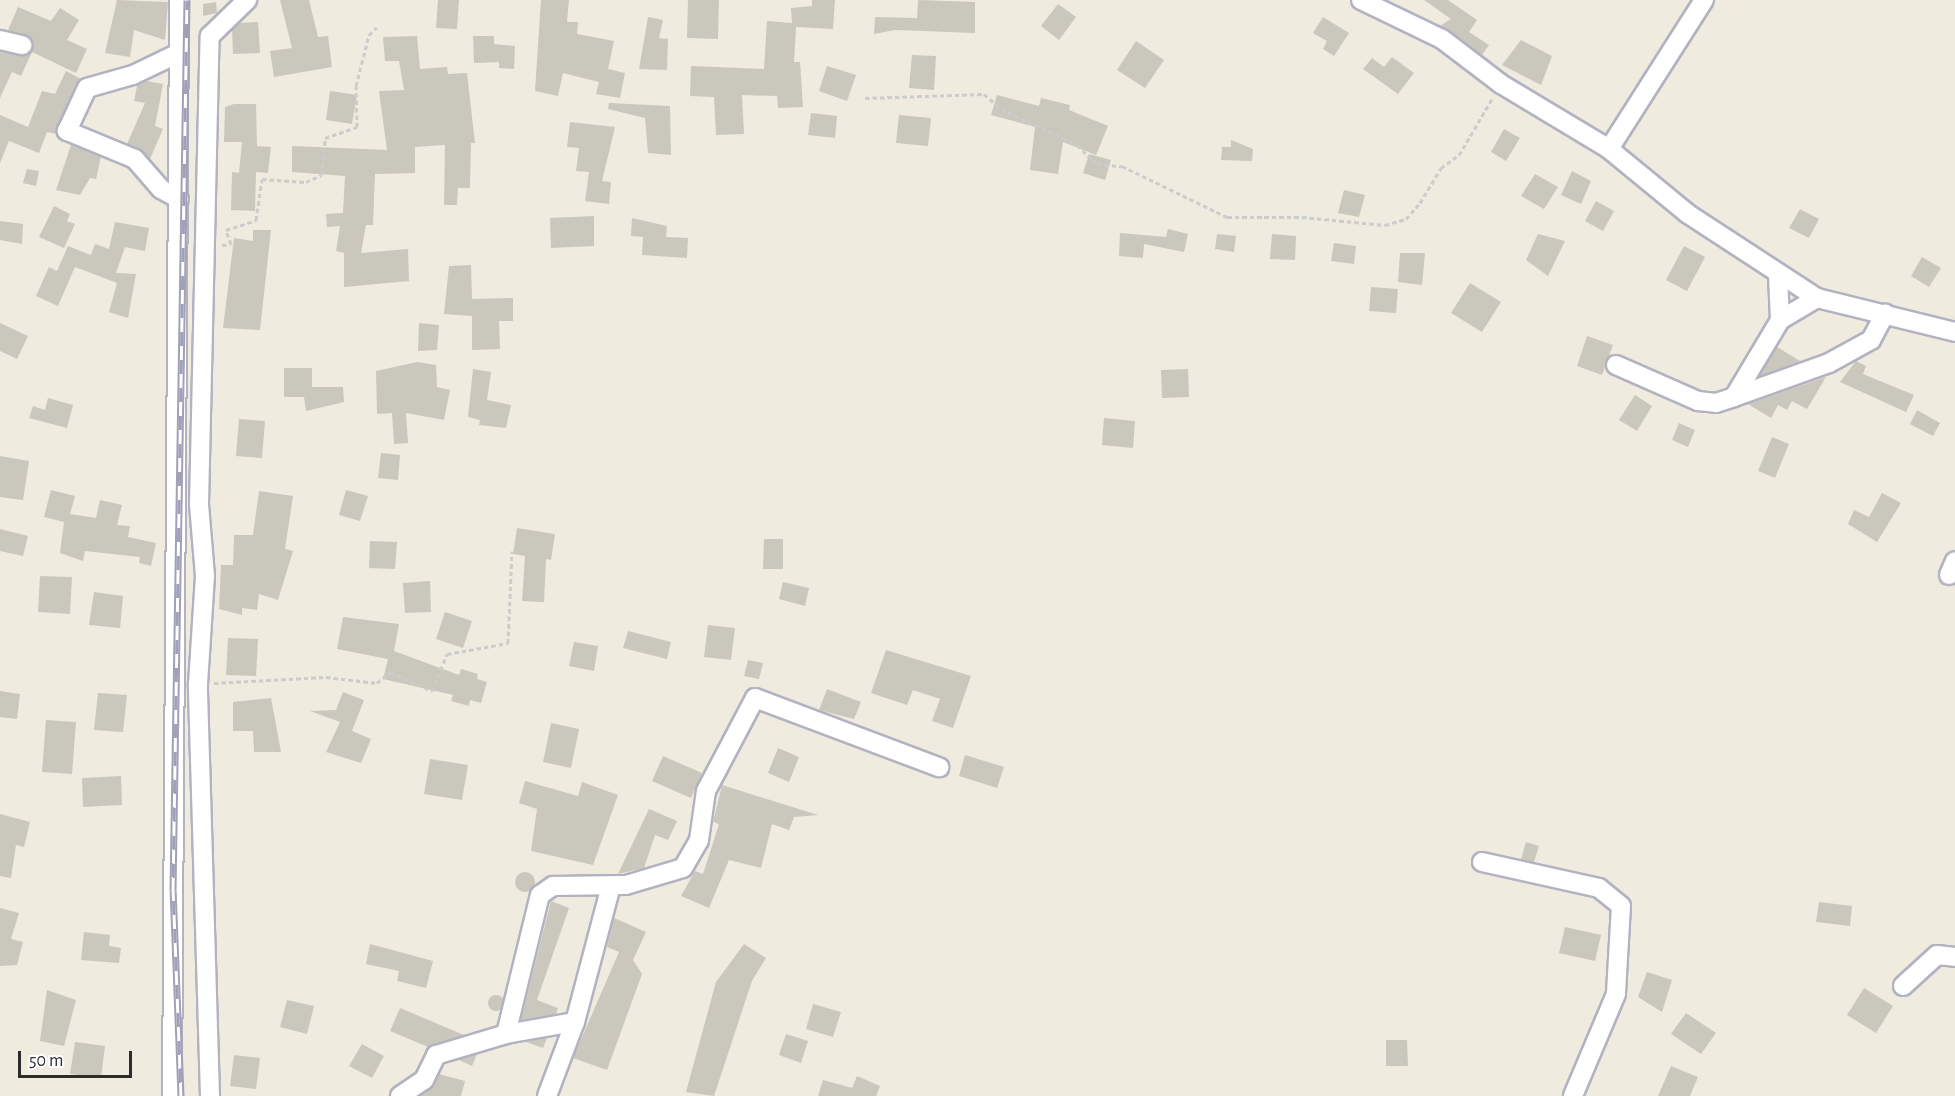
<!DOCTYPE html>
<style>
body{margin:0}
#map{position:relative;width:1955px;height:1096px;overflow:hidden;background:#efebde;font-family:"Alegreya Sans",sans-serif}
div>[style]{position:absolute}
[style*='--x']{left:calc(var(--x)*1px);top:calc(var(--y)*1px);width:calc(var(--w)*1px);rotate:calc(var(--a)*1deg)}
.building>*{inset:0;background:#cac7bd}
.round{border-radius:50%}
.path>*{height:3px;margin-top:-1.5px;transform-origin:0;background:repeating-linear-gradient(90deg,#ccc 0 4.5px,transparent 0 7.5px)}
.roads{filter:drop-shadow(2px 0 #b2b2c1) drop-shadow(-2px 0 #b2b2c1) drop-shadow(0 2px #b2b2c1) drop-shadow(0 -2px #b2b2c1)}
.minor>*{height:18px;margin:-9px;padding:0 9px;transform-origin:9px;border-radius:9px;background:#fff}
.rail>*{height:7px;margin-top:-3.5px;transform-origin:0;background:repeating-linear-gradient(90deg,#fff 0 14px,#a1a0b8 0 28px);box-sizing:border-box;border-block:2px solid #a1a0b8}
span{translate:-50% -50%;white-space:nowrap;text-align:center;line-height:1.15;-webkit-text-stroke:4.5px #fff;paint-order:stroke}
.scale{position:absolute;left:18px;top:1051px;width:114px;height:27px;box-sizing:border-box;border:3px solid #2c2c2c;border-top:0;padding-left:8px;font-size:18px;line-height:21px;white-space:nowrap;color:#2c2c2c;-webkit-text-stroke:4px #fff;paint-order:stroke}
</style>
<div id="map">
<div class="building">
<i style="clip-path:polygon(117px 0,168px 2px,165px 40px,134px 30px,130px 57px,105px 53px)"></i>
<i style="clip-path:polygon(280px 0,309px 0,318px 37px,328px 36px,332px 67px,274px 77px,270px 51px,292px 48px)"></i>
<i style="clip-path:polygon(438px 0,459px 0,457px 29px,436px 28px)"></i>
<i style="clip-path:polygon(541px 0,569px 0,567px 22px,578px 22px,577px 34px,614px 41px,608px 69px,625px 73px,620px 98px,596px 94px,599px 82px,563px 73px,558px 96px,535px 91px)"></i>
<i style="clip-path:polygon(688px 0,719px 0,718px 39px,687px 38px)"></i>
<i style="clip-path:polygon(812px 0,835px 0,833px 29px,796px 27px,794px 62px,800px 62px,803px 107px,778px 108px,777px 96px,742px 95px,744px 134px,716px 135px,714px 97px,690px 96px,691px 66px,764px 69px,767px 21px,792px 23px,791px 8px,812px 6px)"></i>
<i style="clip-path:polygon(918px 0,975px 2px,975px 33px,895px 30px,874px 34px,875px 17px,917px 18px)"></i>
<i style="clip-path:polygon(1424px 0,1448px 0,1477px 20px,1469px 32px,1489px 45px,1482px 55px,1440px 26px,1451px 19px)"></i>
<i style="clip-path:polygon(216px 2px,217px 13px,203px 16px,203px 4px)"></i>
<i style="clip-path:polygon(1058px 4px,1076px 17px,1059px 40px,1041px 26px)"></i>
<i style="clip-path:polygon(18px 7px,51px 21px,60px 8px,79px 20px,67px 40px,87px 49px,76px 73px,32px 52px,21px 76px,12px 72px,0 98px,0 52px,25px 56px,33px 47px,29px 36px,8px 30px)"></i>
<i style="clip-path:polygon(648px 17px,663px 20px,659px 38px,668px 39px,667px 70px,639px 69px)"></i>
<i style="clip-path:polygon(1323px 17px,1349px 33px,1334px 56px,1323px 49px,1327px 41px,1313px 33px)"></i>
<i style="clip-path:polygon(258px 22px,260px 53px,233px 54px,232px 30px,240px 23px)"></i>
<i style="clip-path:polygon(417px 36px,420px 69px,447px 67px,448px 74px,467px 73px,475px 143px,471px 143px,470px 188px,458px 188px,457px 205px,444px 205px,445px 145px,415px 147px,415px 173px,375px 174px,373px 225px,366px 225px,361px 253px,408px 249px,409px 281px,344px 287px,344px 253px,336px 251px,340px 226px,327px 227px,326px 214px,343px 213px,345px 176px,292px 172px,292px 146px,387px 150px,379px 91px,404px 90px,399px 61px,385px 61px,383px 37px)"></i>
<i style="clip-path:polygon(473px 36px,494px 36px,494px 44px,515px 46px,514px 69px,499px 68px,499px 62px,474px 63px)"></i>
<i style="clip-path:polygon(1521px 40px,1552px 56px,1541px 85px,1502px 65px)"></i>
<i style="clip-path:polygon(1136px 41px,1164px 60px,1145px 88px,1117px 70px)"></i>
<i style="clip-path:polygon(912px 55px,936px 56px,934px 90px,909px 88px)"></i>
<i style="clip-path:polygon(1392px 57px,1414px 73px,1398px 94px,1363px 69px,1372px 58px,1384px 67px)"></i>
<i style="clip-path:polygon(827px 66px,856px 75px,847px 101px,819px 91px)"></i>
<i style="clip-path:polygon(66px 71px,81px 79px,57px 134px,47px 132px,39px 153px,9px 141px,0 163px,0 115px,28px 127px,42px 91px,55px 94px)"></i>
<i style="clip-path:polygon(146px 81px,163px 84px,155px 126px,163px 129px,150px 159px,127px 144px,145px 103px,134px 101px,137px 86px)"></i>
<i style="clip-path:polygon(330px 91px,357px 95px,352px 124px,326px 120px)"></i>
<i style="clip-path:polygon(997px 95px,1039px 106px,1041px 98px,1070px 105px,1069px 110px,1108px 126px,1096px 155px,1063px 142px,1058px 174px,1030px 170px,1035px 127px,991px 115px)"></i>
<i style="clip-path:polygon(609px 103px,670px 106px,671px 155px,648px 153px,645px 118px,608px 109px)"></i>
<i style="clip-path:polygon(234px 104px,256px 104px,257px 146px,271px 147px,268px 173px,256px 172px,255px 211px,231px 210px,232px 172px,239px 173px,242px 142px,224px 142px,225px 107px)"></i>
<i style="clip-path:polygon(811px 113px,837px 116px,835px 138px,808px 135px)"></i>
<i style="clip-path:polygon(899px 115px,931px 118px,928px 146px,896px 143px)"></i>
<i style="clip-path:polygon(570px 122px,615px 127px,602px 181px,611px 182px,609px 204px,585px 201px,589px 172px,576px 171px,579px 148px,567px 147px)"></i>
<i style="clip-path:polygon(1504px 129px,1520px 138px,1506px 161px,1491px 152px)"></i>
<i style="clip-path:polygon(1231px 140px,1253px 149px,1252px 161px,1221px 160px,1222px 147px,1231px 147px)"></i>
<i style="clip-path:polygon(71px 145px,101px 157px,96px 179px,90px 178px,80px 195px,56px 190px)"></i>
<i style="clip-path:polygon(1089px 154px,1111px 160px,1105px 180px,1083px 173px)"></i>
<i style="clip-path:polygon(27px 169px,39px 171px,36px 186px,23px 183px)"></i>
<i style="clip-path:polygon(1572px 171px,1591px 181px,1581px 204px,1561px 195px)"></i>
<i style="clip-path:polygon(1535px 174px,1558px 187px,1544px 209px,1521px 196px)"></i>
<i style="clip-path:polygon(1344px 190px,1365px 195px,1359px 217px,1338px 213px)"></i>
<i style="clip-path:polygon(1596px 201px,1614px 211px,1603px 231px,1585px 221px)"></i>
<i style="clip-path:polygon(54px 206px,70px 214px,67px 221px,75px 224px,64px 248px,39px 237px)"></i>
<i style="clip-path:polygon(1800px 209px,1819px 219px,1809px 238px,1789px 228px)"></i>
<i style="clip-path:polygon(594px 216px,594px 246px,551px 248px,550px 218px)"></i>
<i style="clip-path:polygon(632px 218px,667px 226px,666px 237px,688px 238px,687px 258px,642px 255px,643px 237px,631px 236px)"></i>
<i style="clip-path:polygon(0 221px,23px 224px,22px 244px,0 240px)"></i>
<i style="clip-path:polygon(115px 222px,149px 228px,145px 251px,125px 247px,116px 273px,136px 274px,128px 318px,109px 312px,117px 283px,75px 267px,58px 306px,36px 296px,49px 267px,57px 271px,68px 246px,91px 255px,95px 244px,109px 249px)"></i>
<i style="clip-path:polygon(1168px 229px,1188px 234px,1184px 252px,1144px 244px,1143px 258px,1119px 256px,1120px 233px,1166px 237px)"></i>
<i style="clip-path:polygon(253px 230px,271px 230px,260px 330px,223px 328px,234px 238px,253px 241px)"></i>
<i style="clip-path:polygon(1217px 234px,1236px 236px,1234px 252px,1215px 249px)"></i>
<i style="clip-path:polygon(1272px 234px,1296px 236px,1295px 260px,1270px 259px)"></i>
<i style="clip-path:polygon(1538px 234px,1565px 241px,1548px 276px,1526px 260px)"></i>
<i style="clip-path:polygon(1334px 243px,1356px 246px,1354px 264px,1331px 261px)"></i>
<i style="clip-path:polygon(1684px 246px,1705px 257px,1687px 291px,1666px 280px)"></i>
<i style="clip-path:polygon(1400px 253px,1425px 253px,1422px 285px,1398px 282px)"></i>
<i style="clip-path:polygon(1922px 257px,1941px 268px,1929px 287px,1911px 276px)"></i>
<i style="clip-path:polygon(471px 265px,472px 299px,513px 298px,513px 321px,499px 321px,500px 349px,472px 350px,472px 316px,444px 314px,449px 266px)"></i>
<i style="clip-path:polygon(1470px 283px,1501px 302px,1482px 332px,1451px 313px)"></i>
<i style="clip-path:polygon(1371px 287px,1398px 289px,1396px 313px,1369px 311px)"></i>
<i style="clip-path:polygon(0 323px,28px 336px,17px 359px,0 351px)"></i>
<i style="clip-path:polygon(419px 323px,439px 325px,437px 350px,418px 351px)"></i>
<i style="clip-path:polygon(1587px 336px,1613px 345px,1602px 375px,1577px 366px)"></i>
<i style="clip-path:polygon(1777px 347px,1800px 361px,1760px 376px)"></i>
<i style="clip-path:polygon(1856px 361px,1866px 366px,1863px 374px,1914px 395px,1906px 412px,1840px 382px)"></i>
<i style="clip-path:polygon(417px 362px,436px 365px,437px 387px,450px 390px,444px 420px,406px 413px,408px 443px,394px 444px,392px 413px,377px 414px,376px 371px)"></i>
<i style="clip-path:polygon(284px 368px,312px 368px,312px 387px,343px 387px,344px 402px,306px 411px,304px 397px,284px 397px)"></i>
<i style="clip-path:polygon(473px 369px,491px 372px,487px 400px,511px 405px,506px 428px,479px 425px,480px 420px,468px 417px)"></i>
<i style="clip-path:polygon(1188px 369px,1189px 397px,1162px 398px,1161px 370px)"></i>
<i style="clip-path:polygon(1826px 377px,1807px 409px,1792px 401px,1787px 410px,1778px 405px,1771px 418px,1748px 404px)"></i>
<i style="clip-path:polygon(1635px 395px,1652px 406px,1637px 431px,1619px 420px)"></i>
<i style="clip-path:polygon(48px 398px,73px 405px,67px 428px,29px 418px,33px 406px,45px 410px)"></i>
<i style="clip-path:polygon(1917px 410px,1940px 423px,1933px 436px,1910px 424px)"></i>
<i style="clip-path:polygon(1104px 418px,1135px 421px,1133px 448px,1102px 445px)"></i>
<i style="clip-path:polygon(239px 419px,265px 421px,262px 458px,236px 456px)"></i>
<i style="clip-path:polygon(1679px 423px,1695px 430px,1688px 447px,1672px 440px)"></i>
<i style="clip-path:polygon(1772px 437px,1789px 444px,1775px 478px,1758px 471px)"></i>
<i style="clip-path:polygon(381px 453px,400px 455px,398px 480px,378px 478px)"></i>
<i style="clip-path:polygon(0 456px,29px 461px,23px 500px,0 497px)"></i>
<i style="clip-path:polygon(51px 490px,75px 496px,70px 514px,96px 518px,100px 500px,122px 505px,117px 525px,130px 526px,128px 537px,156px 543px,151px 566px,139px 563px,140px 557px,85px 551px,83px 561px,60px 553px,64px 522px,44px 517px)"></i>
<i style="clip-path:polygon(346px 490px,368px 496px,360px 521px,339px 515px)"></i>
<i style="clip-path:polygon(259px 491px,293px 496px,285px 549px,293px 551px,278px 600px,259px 594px,257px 610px,242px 608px,242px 615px,219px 609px,221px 565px,233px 565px,234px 535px,253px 535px)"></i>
<i style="clip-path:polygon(1882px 493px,1901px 503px,1877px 542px,1848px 524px,1854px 510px,1869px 517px)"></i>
<i style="clip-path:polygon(517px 528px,555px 534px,551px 560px,546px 559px,544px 602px,522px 601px,525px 556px,513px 554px)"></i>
<i style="clip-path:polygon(0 529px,28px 536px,23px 556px,0 551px)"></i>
<i style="clip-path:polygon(764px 539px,783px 539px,783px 569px,763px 569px)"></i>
<i style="clip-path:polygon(370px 541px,397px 542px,395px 569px,369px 568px)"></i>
<i style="clip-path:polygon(40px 576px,72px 577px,70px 614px,38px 612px)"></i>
<i style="clip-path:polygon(430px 581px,431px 612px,405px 613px,403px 583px)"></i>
<i style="clip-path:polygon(783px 582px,809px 588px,805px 606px,779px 599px)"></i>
<i style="clip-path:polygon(94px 592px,123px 596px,120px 628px,89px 625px)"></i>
<i style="clip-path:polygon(445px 612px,472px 621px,463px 648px,436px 639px)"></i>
<i style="clip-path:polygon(343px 617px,399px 624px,394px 651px,459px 675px,461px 669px,478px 674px,477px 679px,487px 682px,481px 703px,470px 700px,469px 706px,451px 701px,453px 695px,383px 679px,388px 659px,337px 649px)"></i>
<i style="clip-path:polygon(708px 625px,735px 628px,731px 660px,704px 657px)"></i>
<i style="clip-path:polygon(628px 631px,671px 642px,667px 659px,623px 648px)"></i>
<i style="clip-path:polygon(228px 638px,258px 639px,256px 676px,226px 675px)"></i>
<i style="clip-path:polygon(574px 642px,598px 646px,594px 671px,569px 666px)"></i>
<i style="clip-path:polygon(886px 650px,971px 676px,953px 728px,932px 721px,940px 699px,913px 690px,907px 705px,871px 693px)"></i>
<i style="clip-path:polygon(748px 660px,763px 663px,759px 679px,744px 676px)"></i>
<i style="clip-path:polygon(827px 689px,861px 702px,854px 719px,819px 710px)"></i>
<i style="clip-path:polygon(0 691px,20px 694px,17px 719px,0 717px)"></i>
<i style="clip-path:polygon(343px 692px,364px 700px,352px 731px,371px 739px,361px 763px,326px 752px,340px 722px,310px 711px,336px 710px)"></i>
<i style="clip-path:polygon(98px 693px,127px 695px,123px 732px,94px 730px)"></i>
<i style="clip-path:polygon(271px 698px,281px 752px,254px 752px,253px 731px,233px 731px,233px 702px)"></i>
<i style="clip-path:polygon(46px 720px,76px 722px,72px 774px,42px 772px)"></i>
<i style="clip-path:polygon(551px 723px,579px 729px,571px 768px,543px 762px)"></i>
<i style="clip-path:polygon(778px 748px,799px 757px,789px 782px,768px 773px)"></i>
<i style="clip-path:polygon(965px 755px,1004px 767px,997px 788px,959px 776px)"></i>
<i style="clip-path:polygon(663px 756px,702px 773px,691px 798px,652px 781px)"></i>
<i style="clip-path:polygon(430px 759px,468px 765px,462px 800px,424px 794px)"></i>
<i style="clip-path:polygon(121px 776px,122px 805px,83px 807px,82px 778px)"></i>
<i style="clip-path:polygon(525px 781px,578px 796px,582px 782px,618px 795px,593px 865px,531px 851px,537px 809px,519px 803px)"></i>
<i style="clip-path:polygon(722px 785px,818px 815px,794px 817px,789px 830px,772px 824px,761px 868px,729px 860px,709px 908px,681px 896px,695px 871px,703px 874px,719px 824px,713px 822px)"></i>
<i style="clip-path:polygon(649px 809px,677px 821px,668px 840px,655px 835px,644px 868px,618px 874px)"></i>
<i style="clip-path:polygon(0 814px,30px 822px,24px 847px,16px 845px,11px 878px,0 876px)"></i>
<i style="clip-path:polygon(1526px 842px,1539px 846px,1534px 862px,1521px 859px)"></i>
<i class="round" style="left:515px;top:872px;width:20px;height:20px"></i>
<i style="clip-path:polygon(551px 901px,569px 908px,537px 1000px,558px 1008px,556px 1014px,521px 1020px)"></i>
<i style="clip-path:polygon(1819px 902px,1852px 906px,1850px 926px,1816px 922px)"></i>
<i style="clip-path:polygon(0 908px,19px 913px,11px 939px,23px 942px,17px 965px,0 966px)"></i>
<i style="clip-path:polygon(614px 918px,646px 932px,633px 960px,642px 974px,607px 1070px,573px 1058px,619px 952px,607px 947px)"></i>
<i style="clip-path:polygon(1565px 927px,1601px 935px,1595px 961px,1559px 953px)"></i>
<i style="clip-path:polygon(84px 932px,110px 935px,109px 946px,121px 948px,119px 963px,81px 960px)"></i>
<i style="clip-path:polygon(370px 944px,433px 961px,426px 988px,397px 981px,399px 971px,366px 964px)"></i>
<i style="clip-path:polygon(744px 944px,766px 958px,752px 981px,714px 1096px,686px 1092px,716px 982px)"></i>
<i style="clip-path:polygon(1647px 972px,1672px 980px,1662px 1012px,1638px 997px)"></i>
<i style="clip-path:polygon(1864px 988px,1893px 1006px,1876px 1033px,1847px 1015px)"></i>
<i style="clip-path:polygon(47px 990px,76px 1000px,64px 1046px,40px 1041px)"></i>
<i class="round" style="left:488px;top:995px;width:16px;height:16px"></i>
<i style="clip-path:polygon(287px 1000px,314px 1006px,307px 1034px,280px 1027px)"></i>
<i style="clip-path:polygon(813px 1004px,841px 1012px,833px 1037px,806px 1029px)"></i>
<i style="clip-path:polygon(400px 1008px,464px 1035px,428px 1047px,390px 1031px)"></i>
<i style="clip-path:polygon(1686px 1013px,1716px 1033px,1701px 1054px,1671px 1034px)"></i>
<i style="clip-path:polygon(786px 1034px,808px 1041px,801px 1063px,779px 1055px)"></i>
<i style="clip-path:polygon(547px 1038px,543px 1048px,526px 1042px)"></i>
<i style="clip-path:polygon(1386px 1040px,1407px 1040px,1408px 1066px,1386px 1066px)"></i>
<i style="clip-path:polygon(75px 1042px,105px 1046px,101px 1078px,70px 1074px)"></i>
<i style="clip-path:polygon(362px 1044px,384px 1056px,372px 1078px,349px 1066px)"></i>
<i style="clip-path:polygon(477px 1054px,472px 1066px,459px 1060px)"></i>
<i style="clip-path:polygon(234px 1055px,260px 1058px,256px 1089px,230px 1086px)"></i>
<i style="clip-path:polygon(1671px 1066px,1698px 1077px,1690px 1096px,1658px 1096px)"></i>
<i style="clip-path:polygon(439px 1074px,465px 1081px,461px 1096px,420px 1096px)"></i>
<i style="clip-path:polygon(857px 1076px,880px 1086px,876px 1096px,818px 1096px,823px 1080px,852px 1088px)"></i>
</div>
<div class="path">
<i style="--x:865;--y:98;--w:119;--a:-1.9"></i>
<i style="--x:984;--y:94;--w:23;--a:41"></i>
<i style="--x:1001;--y:109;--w:84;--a:25.3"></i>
<i style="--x:1077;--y:145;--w:28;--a:44"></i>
<i style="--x:1097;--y:164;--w:25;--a:5"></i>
<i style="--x:1122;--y:166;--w:117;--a:25.9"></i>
<i style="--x:1227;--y:217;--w:75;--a:0"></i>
<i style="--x:1302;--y:217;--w:83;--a:5.5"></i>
<i style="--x:1385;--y:225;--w:22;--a:-16"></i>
<i style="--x:1406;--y:219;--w:21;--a:-49"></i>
<i style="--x:1420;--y:203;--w:41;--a:-59"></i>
<i style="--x:1441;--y:168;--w:22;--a:-36"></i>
<i style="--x:1459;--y:155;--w:65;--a:-59.5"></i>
<i style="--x:222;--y:245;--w:9;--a:-6"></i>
<i style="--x:231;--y:244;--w:15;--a:-110"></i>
<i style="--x:226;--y:230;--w:32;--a:-18"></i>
<i style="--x:256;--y:220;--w:41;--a:-81.7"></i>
<i style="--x:262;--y:179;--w:44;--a:3.9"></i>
<i style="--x:306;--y:182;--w:17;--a:-24"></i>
<i style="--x:322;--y:175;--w:37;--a:-85"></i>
<i style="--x:325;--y:138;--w:34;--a:-19"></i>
<i style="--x:357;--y:127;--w:41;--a:-91.4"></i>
<i style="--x:356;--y:86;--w:53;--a:-75.7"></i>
<i style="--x:369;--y:35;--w:11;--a:-45"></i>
<i style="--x:214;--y:683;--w:112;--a:-3.1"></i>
<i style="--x:326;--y:677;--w:51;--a:6.7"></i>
<i style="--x:377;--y:683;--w:17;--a:-40"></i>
<i style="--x:390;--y:672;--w:46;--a:24.3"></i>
<i style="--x:432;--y:691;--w:40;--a:-68"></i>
<i style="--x:447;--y:654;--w:62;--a:-10.2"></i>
<i style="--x:508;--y:643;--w:92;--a:-87.5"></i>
</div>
<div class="roads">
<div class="minor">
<i style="--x:1361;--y:0;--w:90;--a:25.7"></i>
<i style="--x:1442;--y:39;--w:74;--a:37.3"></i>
<i style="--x:1501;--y:84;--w:126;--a:31"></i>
<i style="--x:1609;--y:149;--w:102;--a:39.4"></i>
<i style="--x:1688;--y:214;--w:154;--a:33.1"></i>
<i style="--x:1817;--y:298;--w:142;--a:13.8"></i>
<i style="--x:0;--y:40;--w:23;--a:13"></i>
<i style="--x:1609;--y:149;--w:177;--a:-57.5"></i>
<i style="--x:179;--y:199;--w:21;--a:-151"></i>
<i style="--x:161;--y:189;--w:40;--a:-131"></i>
<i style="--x:135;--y:159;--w:74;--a:-157.6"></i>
<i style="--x:67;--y:131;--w:47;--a:-65.1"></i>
<i style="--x:87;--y:88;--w:48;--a:-15.8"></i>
<i style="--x:133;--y:75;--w:51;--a:-25.6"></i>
<i style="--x:1780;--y:320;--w:43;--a:-30.7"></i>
<i style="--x:1616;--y:365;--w:90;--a:23.7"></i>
<i style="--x:1698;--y:401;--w:18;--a:6"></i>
<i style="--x:1716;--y:403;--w:19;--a:-18"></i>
<i style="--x:1734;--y:397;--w:90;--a:-59.1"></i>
<i style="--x:1780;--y:320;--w:44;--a:-92.6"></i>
<i style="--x:1734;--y:397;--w:101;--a:-19.7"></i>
<i style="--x:1829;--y:363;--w:48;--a:-28.7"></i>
<i style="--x:1871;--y:340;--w:30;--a:-62"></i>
<i style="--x:1949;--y:575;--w:15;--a:-67"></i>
<i style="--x:1482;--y:862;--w:120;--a:12.5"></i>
<i style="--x:1599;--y:888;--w:28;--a:39"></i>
<i style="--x:1621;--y:906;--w:88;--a:93.3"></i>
<i style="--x:1616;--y:994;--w:111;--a:112.9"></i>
<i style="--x:1903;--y:986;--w:46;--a:-42.4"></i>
<i style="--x:1937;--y:955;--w:18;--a:6"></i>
<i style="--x:506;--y:1034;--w:143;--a:-76.3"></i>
<i style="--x:540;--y:895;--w:16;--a:-35"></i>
<i style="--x:553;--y:886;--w:73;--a:-0.8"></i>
<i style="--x:626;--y:885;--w:59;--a:-16.6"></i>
<i style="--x:683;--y:868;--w:32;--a:-60"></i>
<i style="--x:699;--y:840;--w:49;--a:-81.9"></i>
<i style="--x:706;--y:791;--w:105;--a:-62.2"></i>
<i style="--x:755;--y:698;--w:197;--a:20.6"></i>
<i style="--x:172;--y:1096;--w:1096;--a:-89.63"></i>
<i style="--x:210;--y:1096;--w:412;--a:-91.7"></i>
<i style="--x:198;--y:684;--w:108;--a:-86.3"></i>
<i style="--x:205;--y:576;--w:72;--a:-94.8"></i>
<i style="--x:199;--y:504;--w:468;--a:-88.7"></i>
<i style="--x:210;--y:36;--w:52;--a:-44.2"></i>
<i style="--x:400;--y:1096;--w:29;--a:-34"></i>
<i style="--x:424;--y:1080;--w:28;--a:-64"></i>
<i style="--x:436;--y:1055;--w:73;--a:-16.7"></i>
<i style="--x:506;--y:1034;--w:70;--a:-9.9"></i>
<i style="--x:547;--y:1096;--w:79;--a:-69.3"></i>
<i style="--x:575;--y:1022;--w:141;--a:-75.2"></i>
</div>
</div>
<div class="rail">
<i style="--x:181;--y:1096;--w:205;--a:-92.2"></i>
<i style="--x:173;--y:891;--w:891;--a:-89.1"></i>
</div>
<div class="scale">50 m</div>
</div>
